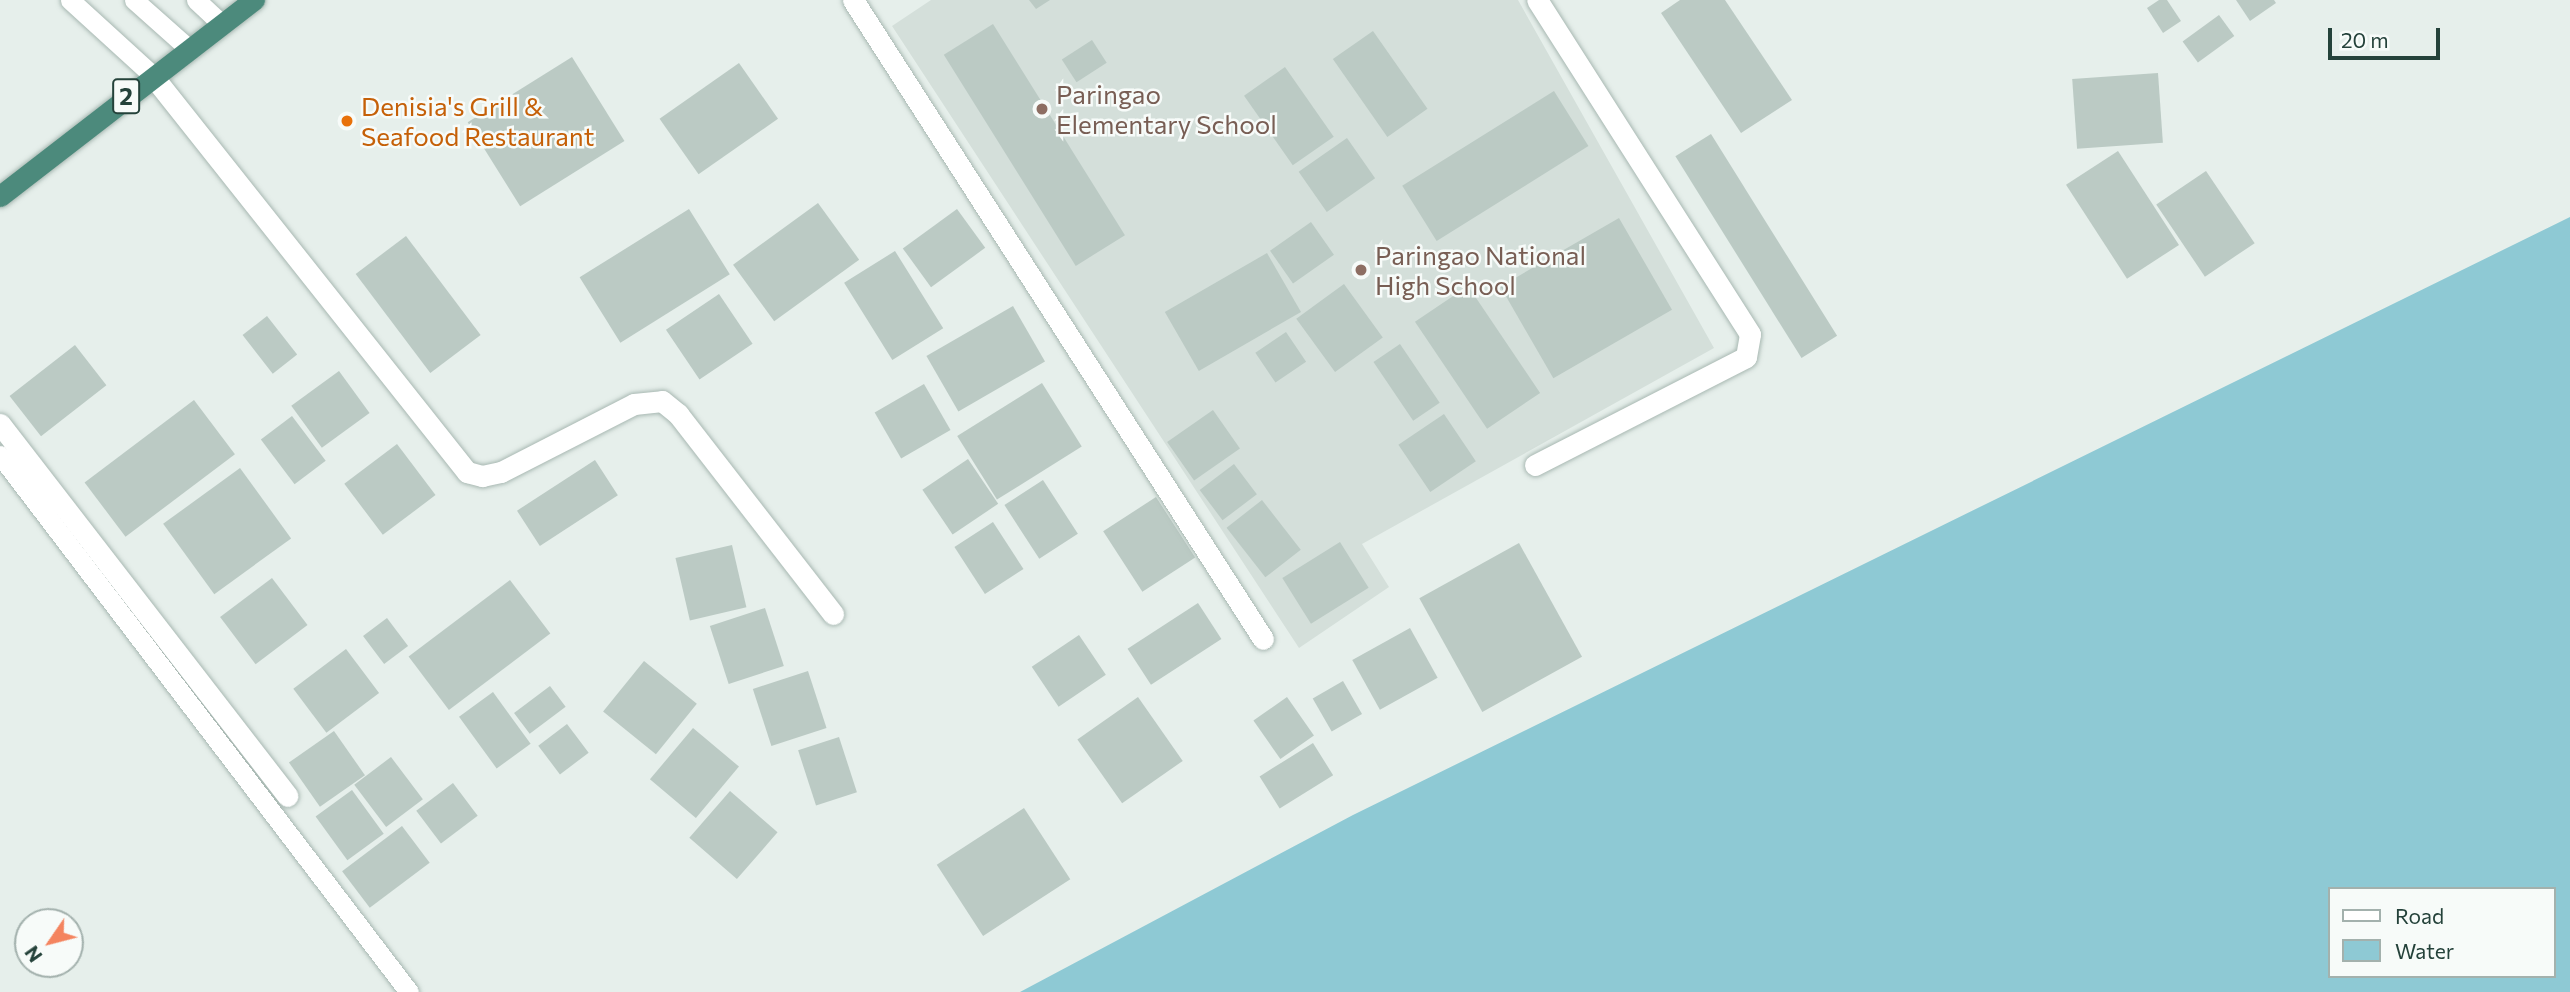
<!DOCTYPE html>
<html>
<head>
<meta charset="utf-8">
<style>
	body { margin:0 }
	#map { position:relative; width:2570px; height:992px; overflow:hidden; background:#e6efeb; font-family:Commissioner,sans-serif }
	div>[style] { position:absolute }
	.built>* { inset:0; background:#d4dfda }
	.water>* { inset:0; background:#8ec9d4 }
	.building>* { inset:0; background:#bbcac4; transform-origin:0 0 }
	.roads { filter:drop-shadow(0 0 2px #a8b8b2) drop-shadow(0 0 2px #a8b8b2) }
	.service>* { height:19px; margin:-9.5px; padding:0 9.5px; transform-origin:9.5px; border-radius:9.5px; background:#fff }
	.minor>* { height:21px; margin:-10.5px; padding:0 10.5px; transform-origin:10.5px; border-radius:10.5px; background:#fff }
	.trunk>* { height:21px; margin:-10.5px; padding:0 10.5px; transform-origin:10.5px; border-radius:10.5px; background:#4c8a7c }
	.dots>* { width:19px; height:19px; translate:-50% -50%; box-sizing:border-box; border:4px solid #f7fbf9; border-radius:50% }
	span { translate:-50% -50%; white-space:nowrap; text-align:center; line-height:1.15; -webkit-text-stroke:5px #f7fbf9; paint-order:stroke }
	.shield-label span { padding:2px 5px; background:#f7fbf9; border:2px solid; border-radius:5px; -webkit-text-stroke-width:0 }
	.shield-label { font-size:24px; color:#24423a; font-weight:700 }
	.education-label { font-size:26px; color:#785e54 }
	.left { translate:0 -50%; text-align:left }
	.food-label { font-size:26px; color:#c56008 }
	.legend { position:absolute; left:2328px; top:887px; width:228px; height:91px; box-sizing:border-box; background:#f7fbf9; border:2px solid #a3b1ad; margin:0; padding:9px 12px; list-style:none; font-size:21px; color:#24423a }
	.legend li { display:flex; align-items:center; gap:14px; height:35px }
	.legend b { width:35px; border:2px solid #a3b1ad }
	.north { position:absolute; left:14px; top:908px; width:70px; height:70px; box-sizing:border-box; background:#f7fbf9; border:2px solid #a3b1ad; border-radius:50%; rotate:235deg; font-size:19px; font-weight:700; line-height:28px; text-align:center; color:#24423a }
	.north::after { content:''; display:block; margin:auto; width:24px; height:32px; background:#f4845f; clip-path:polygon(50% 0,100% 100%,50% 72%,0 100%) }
	.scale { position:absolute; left:2328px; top:28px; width:112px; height:32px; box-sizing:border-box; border:4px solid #24423a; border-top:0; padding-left:9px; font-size:21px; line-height:24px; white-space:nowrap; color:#24423a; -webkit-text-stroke:5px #f7fbf9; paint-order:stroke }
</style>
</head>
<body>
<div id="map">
	<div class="built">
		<div style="clip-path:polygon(931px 0,1518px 0,1714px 348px,1362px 544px,1389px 587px,1299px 648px,892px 26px)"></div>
	</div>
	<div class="water">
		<div style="clip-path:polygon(evenodd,2570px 217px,2570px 992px,1020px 992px,1353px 815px,2570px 217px,2330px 889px,2554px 889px,2554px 976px,2330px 976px,2330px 889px)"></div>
	</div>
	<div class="building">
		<div style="clip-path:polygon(1029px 0,1050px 0,1036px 9px)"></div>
		<div style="clip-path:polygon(1680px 0,1725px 0,1792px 100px,1741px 133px,1661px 13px)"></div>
		<div style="clip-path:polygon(2159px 0,2167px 0,2181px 21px,2163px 33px,2147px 8px)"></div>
		<div style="clip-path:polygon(2236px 0,2274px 0,2276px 3px,2250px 21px)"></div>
		<div style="left:2219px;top:15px;width:26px;height:45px;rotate:54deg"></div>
		<div style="left:993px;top:24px;width:249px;height:58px;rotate:58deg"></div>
		<div style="left:1373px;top:31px;width:95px;height:49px;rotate:55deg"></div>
		<div style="left:1092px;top:40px;width:27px;height:36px;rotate:57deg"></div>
		<div style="left:572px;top:57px;width:99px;height:123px;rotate:58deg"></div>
		<div style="left:739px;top:63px;width:68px;height:97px;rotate:55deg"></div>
		<div style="left:1285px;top:67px;width:85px;height:50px;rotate:55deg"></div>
		<div style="left:2158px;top:73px;width:70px;height:86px;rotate:86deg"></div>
		<div style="left:1554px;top:91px;width:65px;height:179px;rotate:58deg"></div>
		<div style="left:1711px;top:134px;width:238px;height:42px;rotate:58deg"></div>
		<div style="left:1347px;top:138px;width:49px;height:59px;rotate:55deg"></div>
		<div style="left:2118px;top:151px;width:112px;height:62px;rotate:57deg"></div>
		<div style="left:2206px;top:171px;width:87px;height:60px;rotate:56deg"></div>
		<div style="left:818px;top:203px;width:70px;height:105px;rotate:54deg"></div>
		<div style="left:689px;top:209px;width:77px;height:129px;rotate:58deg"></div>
		<div style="left:957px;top:209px;width:48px;height:67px;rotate:54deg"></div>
		<div style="left:1619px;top:218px;width:106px;height:137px;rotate:60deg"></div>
		<div style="left:1311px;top:222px;width:40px;height:50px;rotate:55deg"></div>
		<div style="left:406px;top:236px;width:124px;height:63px;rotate:53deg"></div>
		<div style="left:895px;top:251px;width:91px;height:60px;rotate:58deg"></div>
		<div style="left:1267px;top:253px;width:68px;height:118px;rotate:60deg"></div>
		<div style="left:1344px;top:284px;width:66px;height:59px;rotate:54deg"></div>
		<div style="left:1468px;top:286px;width:129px;height:64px;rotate:56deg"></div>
		<div style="left:719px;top:294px;width:60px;height:64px;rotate:56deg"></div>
		<div style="left:1013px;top:306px;width:64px;height:100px;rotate:60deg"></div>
		<div style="left:267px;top:316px;width:49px;height:31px;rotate:52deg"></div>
		<div style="left:1286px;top:332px;width:36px;height:37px;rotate:56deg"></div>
		<div style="left:1400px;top:344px;width:71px;height:32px;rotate:56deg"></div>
		<div style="left:75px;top:345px;width:51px;height:83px;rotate:52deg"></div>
		<div style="left:339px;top:371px;width:52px;height:59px;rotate:54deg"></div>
		<div style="left:1042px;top:383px;width:75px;height:100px;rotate:58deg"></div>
		<div style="left:924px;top:384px;width:53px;height:57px;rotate:60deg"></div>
		<div style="left:194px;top:400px;width:68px;height:137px;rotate:53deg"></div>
		<div style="left:1213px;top:410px;width:47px;height:56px;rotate:55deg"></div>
		<div style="left:1444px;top:414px;width:57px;height:55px;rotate:56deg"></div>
		<div style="left:292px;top:416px;width:56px;height:39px;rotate:53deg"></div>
		<div style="left:397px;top:444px;width:64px;height:66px;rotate:53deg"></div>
		<div style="left:968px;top:459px;width:54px;height:55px;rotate:56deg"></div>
		<div style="left:595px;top:460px;width:42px;height:93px;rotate:57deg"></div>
		<div style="left:1234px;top:464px;width:38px;height:43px;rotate:53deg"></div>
		<div style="left:240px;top:468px;width:87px;height:95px;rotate:54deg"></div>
		<div style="left:1043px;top:480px;width:64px;height:46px;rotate:57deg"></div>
		<div style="left:1156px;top:497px;width:72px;height:63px;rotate:57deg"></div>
		<div style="left:1262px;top:500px;width:63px;height:45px;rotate:52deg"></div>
		<div style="left:993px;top:522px;width:56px;height:46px;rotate:57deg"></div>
		<div style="left:1340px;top:542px;width:54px;height:68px;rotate:58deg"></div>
		<div style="left:1519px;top:543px;width:130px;height:114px;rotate:61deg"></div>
		<div style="left:732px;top:545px;width:64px;height:58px;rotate:77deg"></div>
		<div style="left:272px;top:578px;width:59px;height:65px;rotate:53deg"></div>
		<div style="left:510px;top:580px;width:67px;height:127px;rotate:53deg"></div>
		<div style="left:1198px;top:603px;width:43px;height:84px;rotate:57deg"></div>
		<div style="left:765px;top:608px;width:61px;height:58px;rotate:72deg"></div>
		<div style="left:387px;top:618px;width:35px;height:30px;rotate:53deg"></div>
		<div style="left:1410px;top:628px;width:57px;height:66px;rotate:61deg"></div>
		<div style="left:1079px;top:635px;width:48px;height:57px;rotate:56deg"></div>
		<div style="left:346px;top:649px;width:55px;height:66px;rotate:53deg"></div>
		<div style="left:644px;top:661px;width:68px;height:65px;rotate:39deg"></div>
		<div style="left:808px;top:671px;width:60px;height:58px;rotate:72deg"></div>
		<div style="left:1343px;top:681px;width:38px;height:35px;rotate:60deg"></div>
		<div style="left:550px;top:686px;width:26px;height:45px;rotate:53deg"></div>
		<div style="left:493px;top:692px;width:64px;height:42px;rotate:54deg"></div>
		<div style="left:1138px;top:697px;width:78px;height:74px;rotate:55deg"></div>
		<div style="left:1287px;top:697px;width:47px;height:41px;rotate:55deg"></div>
		<div style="left:567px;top:724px;width:36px;height:36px;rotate:53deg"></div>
		<div style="left:693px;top:728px;width:60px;height:67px;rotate:40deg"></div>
		<div style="left:334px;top:731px;width:54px;height:55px;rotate:55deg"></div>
		<div style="left:839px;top:737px;width:58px;height:43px;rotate:72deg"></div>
		<div style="left:1313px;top:743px;width:38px;height:63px;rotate:58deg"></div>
		<div style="left:391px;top:757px;width:53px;height:46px;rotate:53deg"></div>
		<div style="left:453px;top:783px;width:41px;height:46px;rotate:53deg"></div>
		<div style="left:352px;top:790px;width:54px;height:45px;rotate:54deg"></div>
		<div style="left:730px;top:791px;width:63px;height:62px;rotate:41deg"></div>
		<div style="left:1024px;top:808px;width:85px;height:104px;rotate:57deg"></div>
		<div style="left:402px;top:826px;width:46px;height:75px;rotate:53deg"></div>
	</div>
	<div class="roads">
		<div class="service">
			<div style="left:70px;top:0;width:111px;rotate:42.4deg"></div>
			<div style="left:134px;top:0;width:72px;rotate:41.6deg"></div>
			<div style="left:196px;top:0;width:34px;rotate:43deg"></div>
			<div style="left:0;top:455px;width:675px;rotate:52.71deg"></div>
		</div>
		<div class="minor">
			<div style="left:853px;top:0;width:759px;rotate:57.31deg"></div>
			<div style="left:152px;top:75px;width:507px;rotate:51.57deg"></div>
			<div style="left:467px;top:472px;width:16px;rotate:15deg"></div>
			<div style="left:482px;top:476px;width:19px;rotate:-12deg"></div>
			<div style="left:501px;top:472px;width:149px;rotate:-27.1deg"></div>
			<div style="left:634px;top:404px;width:28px;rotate:-6deg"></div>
			<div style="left:662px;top:401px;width:21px;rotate:39deg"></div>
			<div style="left:678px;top:414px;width:253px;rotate:52.2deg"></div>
			<div style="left:0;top:424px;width:470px;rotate:52.3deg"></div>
			<div style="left:1535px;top:465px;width:237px;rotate:-27.1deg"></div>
			<div style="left:1746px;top:357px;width:23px;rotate:-80deg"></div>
			<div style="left:1750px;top:334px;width:396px;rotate:-122.5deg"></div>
		</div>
		<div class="trunk">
			<div style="left:0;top:196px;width:321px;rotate:-37.7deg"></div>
		</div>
	</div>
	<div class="dots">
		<div style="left:1042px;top:109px;background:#8d6e63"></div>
		<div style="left:347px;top:121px;background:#e8710a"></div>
		<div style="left:1361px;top:270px;background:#8d6e63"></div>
	</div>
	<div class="shield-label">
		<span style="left:126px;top:96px">2</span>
	</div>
	<div class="education-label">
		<span class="left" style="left:1056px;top:109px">Paringao<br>Elementary School</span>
		<span class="left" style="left:1375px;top:270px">Paringao National<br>High School</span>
	</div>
	<div class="food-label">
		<span class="left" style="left:361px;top:121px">Denisia's Grill &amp;<br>Seafood Restaurant</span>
	</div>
	<ul class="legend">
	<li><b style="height:9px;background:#fff"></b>Road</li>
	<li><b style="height:19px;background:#8ec9d4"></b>Water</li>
	</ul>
	<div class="north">N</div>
	<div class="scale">20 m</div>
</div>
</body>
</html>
